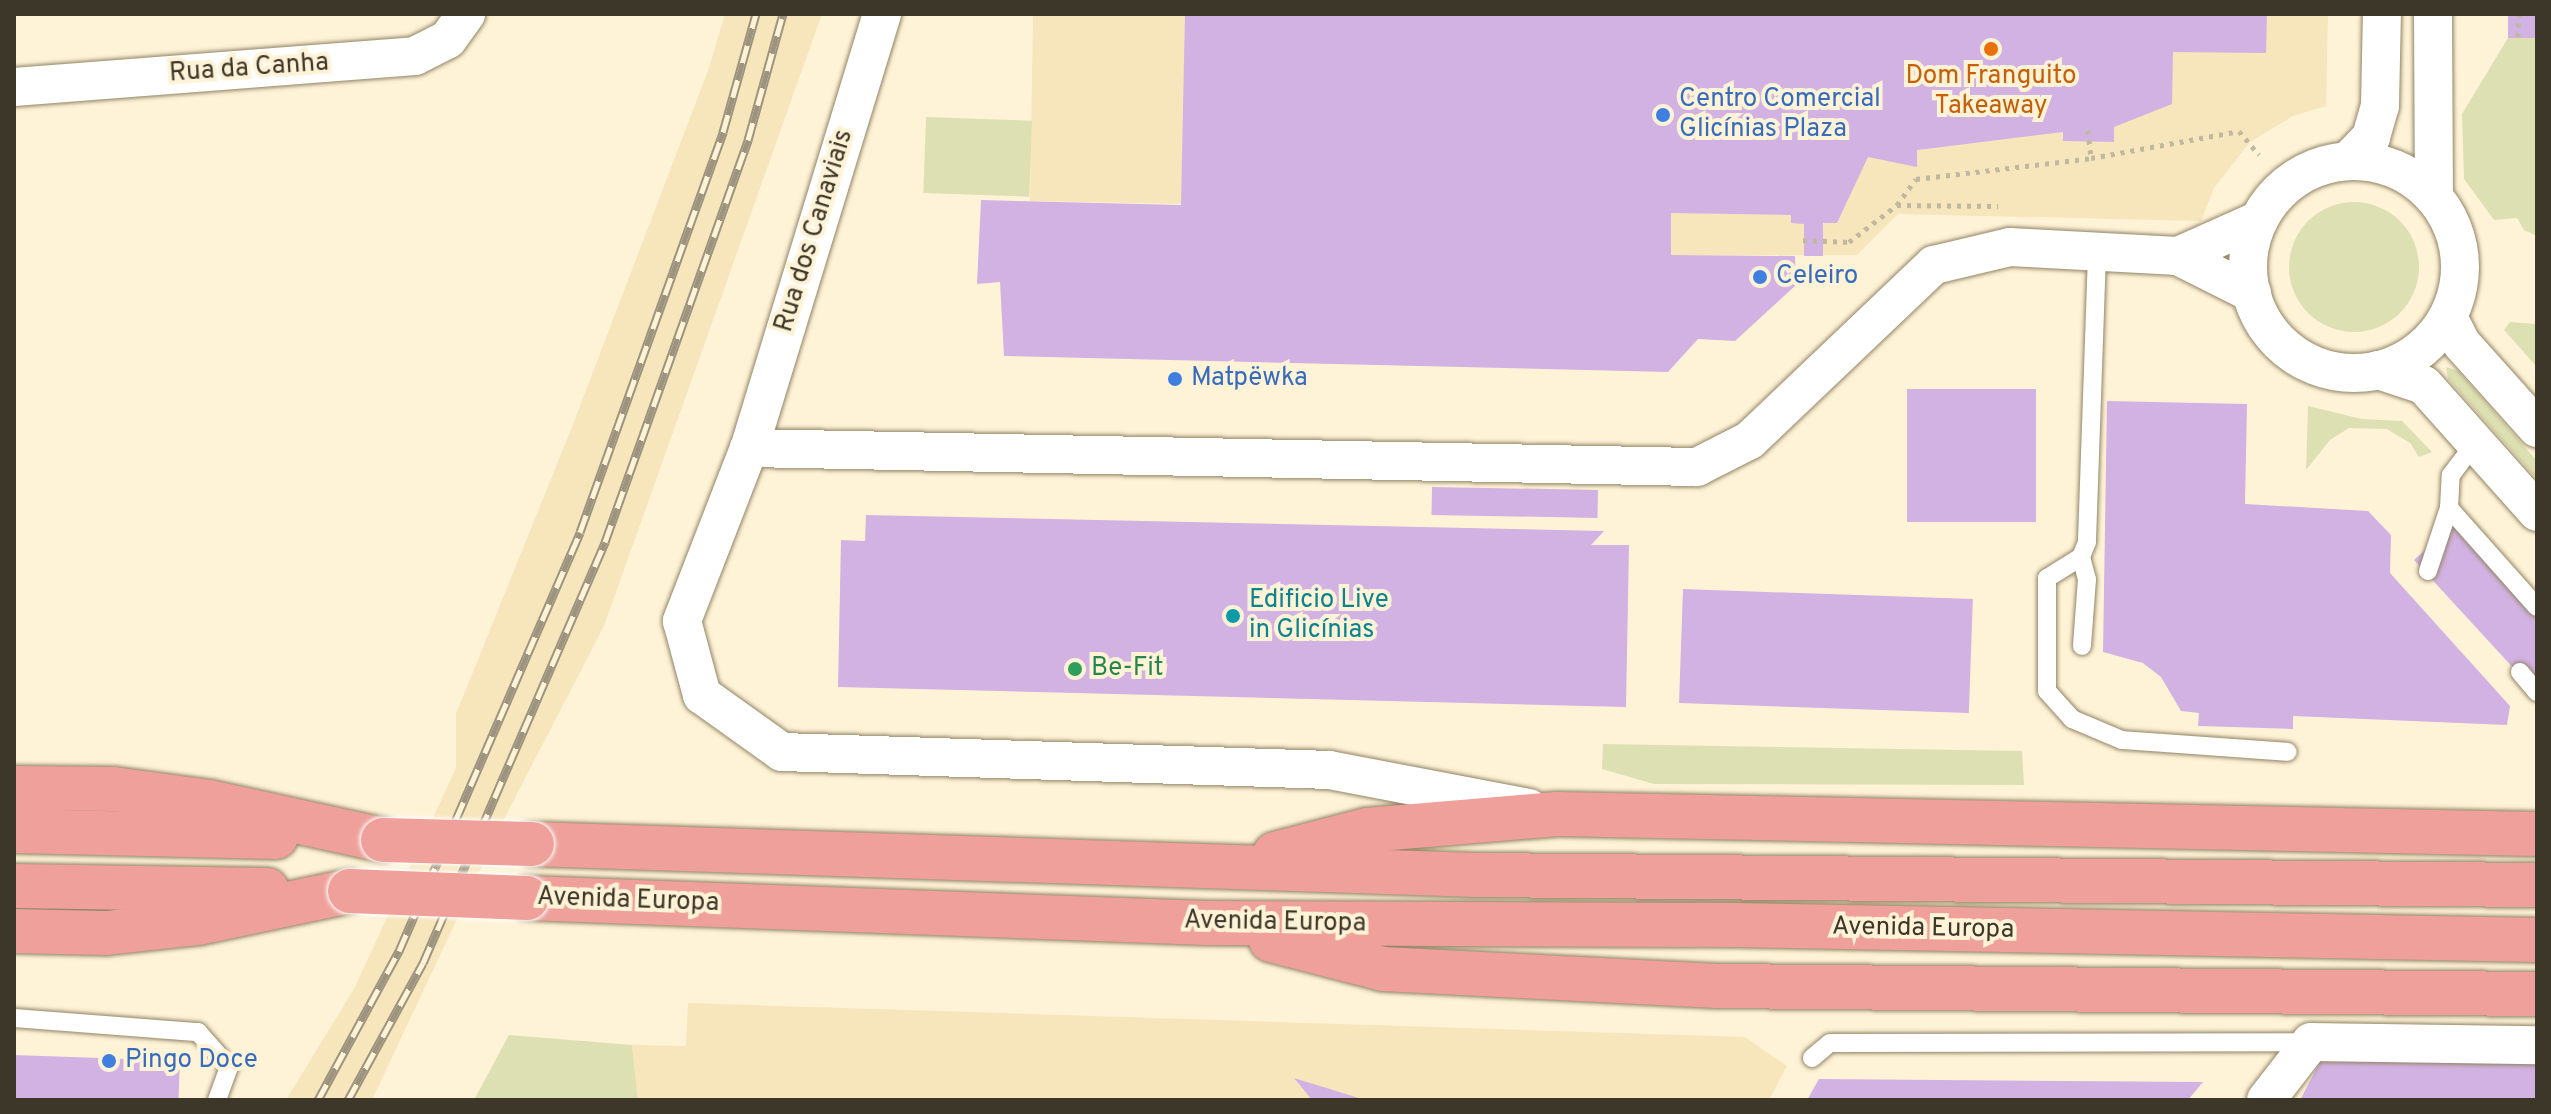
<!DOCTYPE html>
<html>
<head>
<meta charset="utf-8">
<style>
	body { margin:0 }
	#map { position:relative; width:2551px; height:1114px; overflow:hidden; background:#fff3d7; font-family:Overpass,sans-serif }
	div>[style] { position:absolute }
	.built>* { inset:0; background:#f7e5bb }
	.green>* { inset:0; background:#dde0b2; transform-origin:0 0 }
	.round { border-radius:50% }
	.building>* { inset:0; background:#d2b2e2; transform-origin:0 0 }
	.path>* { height:5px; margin-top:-2.5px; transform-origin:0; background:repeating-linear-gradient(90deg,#c2b8a0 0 4px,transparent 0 10px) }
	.roads { filter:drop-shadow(0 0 2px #928465) drop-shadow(0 0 2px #928465) }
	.lane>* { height:18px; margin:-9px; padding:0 9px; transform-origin:9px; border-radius:9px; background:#fff }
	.street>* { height:38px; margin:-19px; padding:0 19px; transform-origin:19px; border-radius:19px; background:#fff }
	.street>.ring { margin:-19px; padding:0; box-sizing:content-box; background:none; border:38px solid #fff; border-radius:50% }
	.primary>* { height:44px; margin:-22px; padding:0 22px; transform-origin:22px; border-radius:22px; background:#efa09b }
	.rail>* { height:9px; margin-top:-4.5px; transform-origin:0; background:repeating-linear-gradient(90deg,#fff3d7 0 18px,#9d947f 0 36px); box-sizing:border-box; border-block:2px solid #9d947f }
	.bridges { filter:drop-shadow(0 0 2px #fff) drop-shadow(0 0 2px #fff) }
	.primary-bridge>* { height:44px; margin:-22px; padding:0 22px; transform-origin:22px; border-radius:22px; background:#efa09b }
	.dots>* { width:22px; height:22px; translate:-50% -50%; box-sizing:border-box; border:4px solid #fff3d7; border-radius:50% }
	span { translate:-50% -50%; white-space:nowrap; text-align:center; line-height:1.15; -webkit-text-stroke:8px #fff3d7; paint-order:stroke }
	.street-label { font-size:26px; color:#3d372a }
	.food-label { font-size:26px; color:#c56008 }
	.shop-label { font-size:26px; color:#366cbe }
	.left { translate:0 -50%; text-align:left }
	.culture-label { font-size:26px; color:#0d838f }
	.leisure-label { font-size:26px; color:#27864d }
	.frame { position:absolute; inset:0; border:16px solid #3d372a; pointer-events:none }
</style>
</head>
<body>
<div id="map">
	<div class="built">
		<div style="clip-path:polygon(725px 14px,822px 14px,604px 626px,503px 821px,372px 1100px,286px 1100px,354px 989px,456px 768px,456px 714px,572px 427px,709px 68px)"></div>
		<div style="clip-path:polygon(1033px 14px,2328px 14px,2326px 106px,2293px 116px,2250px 142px,2214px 188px,2201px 221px,1898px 214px,1857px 255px,1671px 255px,1671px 213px,1030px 201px)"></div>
		<div style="clip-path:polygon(688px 1003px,1745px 1037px,1787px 1066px,1769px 1100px,638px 1100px,632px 1045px,686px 1046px)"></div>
	</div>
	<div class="green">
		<div style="clip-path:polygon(2508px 38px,2537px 38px,2537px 236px,2524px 230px,2517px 218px,2494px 220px,2464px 179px,2462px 114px)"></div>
		<div style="left:926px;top:117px;width:106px;height:76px;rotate:2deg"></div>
		<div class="round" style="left:2289px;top:202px;width:130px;height:130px"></div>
		<div style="clip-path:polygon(2510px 322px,2537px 324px,2537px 367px,2504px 330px)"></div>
		<div style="clip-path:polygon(2446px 367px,2458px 371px,2537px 461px,2537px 479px,2448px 379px)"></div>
		<div style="clip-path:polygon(2308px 406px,2362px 419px,2402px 421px,2432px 452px,2419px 457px,2410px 443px,2387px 429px,2349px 428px,2330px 440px,2306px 470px)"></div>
		<div style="clip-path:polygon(1603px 744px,2022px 751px,2024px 785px,1654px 784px,1602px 769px)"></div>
		<div style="clip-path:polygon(509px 1035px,632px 1045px,638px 1100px,474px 1100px)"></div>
	</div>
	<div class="building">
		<div style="clip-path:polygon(1185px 14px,2267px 14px,2266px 53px,2173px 52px,2172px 104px,2114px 127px,2114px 142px,2063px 141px,2063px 132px,1934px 148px,1917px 150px,1917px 167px,1868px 157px,1837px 223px,1823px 223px,1823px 256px,1804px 256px,1804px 224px,1791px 223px,1791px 215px,1671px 213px,1671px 255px,1795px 256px,1796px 285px,1735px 341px,1698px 339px,1668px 372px,1004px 356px,1000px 282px,977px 284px,981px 200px,1181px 205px)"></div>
		<div style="left:2508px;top:14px;width:29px;height:24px"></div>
		<div style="left:1907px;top:389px;width:129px;height:133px"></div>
		<div style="clip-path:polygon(2107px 401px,2247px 404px,2245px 504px,2368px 511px,2391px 535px,2390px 573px,2510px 706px,2507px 725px,2293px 716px,2293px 729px,2198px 726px,2199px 713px,2181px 711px,2161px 677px,2143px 663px,2103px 652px)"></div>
		<div style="left:1432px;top:487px;width:166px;height:28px;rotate:1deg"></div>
		<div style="clip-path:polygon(866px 515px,1604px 531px,1591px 545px,1629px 545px,1626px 707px,838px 687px,841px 540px,865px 541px)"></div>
		<div style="clip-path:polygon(2457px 521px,2537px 608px,2537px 676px,2528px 684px,2414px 560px)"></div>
		<div style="left:1683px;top:589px;width:290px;height:114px;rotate:2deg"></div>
		<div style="left:14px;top:1055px;width:166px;height:45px;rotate:2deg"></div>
		<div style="clip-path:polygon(2322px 1058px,2537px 1062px,2537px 1100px,2300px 1100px)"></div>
		<div style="clip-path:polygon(1294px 1078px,1362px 1099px,1362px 1100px,1312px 1100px)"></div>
		<div style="clip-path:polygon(1819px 1079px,2203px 1082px,2188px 1100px,1807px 1100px)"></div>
	</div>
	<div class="path">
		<div style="left:2518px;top:37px;width:23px;rotate:-88deg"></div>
		<div style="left:2088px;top:130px;width:28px;rotate:84deg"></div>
		<div style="left:1897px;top:205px;width:32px;rotate:-54deg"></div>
		<div style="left:1916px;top:179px;width:176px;rotate:-6.8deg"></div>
		<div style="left:2091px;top:158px;width:150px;rotate:-10.3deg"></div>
		<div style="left:2239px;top:131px;width:31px;rotate:50deg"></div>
		<div style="left:1803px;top:240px;width:46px;rotate:2.5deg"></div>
		<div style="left:1849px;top:242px;width:61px;rotate:-37.6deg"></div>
		<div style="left:1897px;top:205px;width:101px;rotate:0.6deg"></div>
	</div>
	<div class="roads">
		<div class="lane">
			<div style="left:2097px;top:254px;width:288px;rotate:92deg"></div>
			<div style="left:2087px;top:542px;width:16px;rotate:112deg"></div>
			<div style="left:2081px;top:557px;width:40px;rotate:148deg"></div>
			<div style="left:2047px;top:578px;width:113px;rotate:90deg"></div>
			<div style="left:2047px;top:691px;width:38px;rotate:48deg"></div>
			<div style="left:2072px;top:719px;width:54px;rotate:22.8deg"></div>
			<div style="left:2122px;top:740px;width:166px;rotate:4.1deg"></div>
			<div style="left:2449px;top:508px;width:132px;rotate:48.4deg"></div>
			<div style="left:2081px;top:557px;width:23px;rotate:75deg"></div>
			<div style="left:2087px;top:579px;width:67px;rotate:94.3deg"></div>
			<div style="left:2428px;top:571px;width:66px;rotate:-71.6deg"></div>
			<div style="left:2449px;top:508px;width:33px;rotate:-87deg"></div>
			<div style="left:2451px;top:475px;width:40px;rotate:-53deg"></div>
			<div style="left:2520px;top:672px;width:26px;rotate:50deg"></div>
			<div style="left:14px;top:1018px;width:185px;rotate:4.4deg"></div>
			<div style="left:198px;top:1032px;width:47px;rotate:48.5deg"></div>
			<div style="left:229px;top:1067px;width:35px;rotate:110deg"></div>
			<div style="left:1812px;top:1058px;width:23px;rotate:-40deg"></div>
			<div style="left:1830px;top:1043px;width:481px;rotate:-0.1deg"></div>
		</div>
		<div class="street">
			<div style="left:882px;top:14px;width:454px;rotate:107deg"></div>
			<div style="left:749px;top:448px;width:186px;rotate:111.2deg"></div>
			<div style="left:682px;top:621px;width:77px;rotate:74.9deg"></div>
			<div style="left:702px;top:695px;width:98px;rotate:35.5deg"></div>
			<div style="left:782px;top:752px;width:547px;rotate:1.88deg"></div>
			<div style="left:1329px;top:770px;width:204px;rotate:10.8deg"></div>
			<div style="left:2433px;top:14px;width:182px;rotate:89.7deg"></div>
			<div style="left:14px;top:87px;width:402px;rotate:-4.4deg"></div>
			<div style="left:415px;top:56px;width:37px;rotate:-27deg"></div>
			<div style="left:448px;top:39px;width:31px;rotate:-54deg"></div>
			<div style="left:2349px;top:160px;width:32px;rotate:-46deg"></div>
			<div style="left:2371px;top:137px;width:32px;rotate:-74deg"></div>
			<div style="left:2380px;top:106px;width:92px;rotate:-88.8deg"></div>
			<div class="ring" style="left:2248px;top:161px;width:174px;height:174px"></div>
			<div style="left:2178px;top:256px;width:89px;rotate:-24deg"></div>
			<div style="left:2448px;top:317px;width:30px;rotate:63deg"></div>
			<div style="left:2462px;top:344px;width:113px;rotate:48.2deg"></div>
			<div style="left:2378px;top:370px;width:48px;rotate:18.1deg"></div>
			<div style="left:2424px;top:385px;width:170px;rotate:48.3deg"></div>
			<div style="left:749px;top:448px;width:948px;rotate:1.15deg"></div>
			<div style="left:1697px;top:467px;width:59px;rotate:-27deg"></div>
			<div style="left:1750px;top:440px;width:254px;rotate:-43.6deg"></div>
			<div style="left:1934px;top:265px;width:78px;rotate:-13.3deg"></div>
			<div style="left:2010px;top:247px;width:168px;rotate:3.1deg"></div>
			<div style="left:2178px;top:256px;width:83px;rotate:26.6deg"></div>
			<div style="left:2266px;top:1100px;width:73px;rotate:-52.2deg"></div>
			<div style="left:2311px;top:1042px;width:226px;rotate:0.8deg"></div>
		</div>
		<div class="primary">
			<div style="left:14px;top:788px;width:99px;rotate:0.6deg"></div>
			<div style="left:113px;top:789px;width:97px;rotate:7.7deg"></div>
			<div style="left:209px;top:802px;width:178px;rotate:12.3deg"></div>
			<div style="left:14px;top:831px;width:262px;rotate:1.3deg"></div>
			<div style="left:532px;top:844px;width:945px;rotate:1.88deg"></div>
			<div style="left:1476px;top:875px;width:1061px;rotate:0.54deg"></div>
			<div style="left:1275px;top:854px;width:95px;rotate:-14.6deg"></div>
			<div style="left:1367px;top:830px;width:191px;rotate:-4.8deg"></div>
			<div style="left:1557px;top:814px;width:980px;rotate:1.17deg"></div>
			<div style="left:14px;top:886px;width:253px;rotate:0.9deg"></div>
			<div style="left:527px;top:898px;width:680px;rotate:2.11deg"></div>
			<div style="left:1207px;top:923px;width:529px;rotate:0.22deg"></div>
			<div style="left:1736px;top:925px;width:801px;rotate:1.07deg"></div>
			<div style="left:14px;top:931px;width:92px;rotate:1.2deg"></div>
			<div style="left:106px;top:933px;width:93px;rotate:-6.2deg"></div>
			<div style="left:198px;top:923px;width:155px;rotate:-11.9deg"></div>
			<div style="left:1271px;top:940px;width:116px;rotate:14.5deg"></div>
			<div style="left:1383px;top:969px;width:335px;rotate:2.9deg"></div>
			<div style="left:1718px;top:986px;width:819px;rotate:0.56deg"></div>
		</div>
	</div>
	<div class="rail">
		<div style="left:318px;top:1100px;width:170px;rotate:-61.5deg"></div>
		<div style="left:399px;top:951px;width:456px;rotate:-66.6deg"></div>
		<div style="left:580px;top:532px;width:425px;rotate:-70.3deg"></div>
		<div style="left:723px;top:132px;width:123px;rotate:-74.4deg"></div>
		<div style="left:348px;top:1100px;width:156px;rotate:-61.3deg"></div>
		<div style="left:423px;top:963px;width:459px;rotate:-66.6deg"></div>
		<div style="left:605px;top:542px;width:427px;rotate:-70.4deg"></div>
		<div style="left:748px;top:140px;width:131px;rotate:-74.5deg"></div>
	</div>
	<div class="bridges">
		<div class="primary-bridge">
			<div style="left:383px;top:840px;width:149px;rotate:1.5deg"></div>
			<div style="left:350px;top:891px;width:177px;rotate:2.3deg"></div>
		</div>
	</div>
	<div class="dots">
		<div style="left:1991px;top:49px;background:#e8710a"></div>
		<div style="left:1663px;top:115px;background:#3f7fe0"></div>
		<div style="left:1760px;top:277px;background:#3f7fe0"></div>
		<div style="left:1175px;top:379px;background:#3f7fe0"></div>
		<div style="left:1233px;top:616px;background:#0f9aa8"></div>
		<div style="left:1075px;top:669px;background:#2e9e5b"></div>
		<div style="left:109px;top:1061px;background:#3f7fe0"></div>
	</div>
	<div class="street-label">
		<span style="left:249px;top:69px;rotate:-4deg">Rua da Canha</span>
		<span style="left:815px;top:231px;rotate:-73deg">Rua dos Canaviais</span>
		<span style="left:628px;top:901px;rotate:2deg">Avenida Europa</span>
		<span style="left:1275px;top:923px;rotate:1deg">Avenida Europa</span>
		<span style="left:1923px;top:929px;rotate:1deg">Avenida Europa</span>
	</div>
	<div class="food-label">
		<span style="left:1991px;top:92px">Dom Franguito<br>Takeaway</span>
	</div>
	<div class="shop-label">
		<span class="left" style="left:1679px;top:115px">Centro Comercial<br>Glicínias Plaza</span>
		<span class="left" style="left:1776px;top:277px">Celeiro</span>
		<span class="left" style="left:1191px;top:379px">Matpëwka</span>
		<span class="left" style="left:125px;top:1061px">Pingo Doce</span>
	</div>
	<div class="culture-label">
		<span class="left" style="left:1249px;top:616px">Edificio Live<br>in Glicínias</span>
	</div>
	<div class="leisure-label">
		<span class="left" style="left:1091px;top:669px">Be-Fit</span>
	</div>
	<div class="frame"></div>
</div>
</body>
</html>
